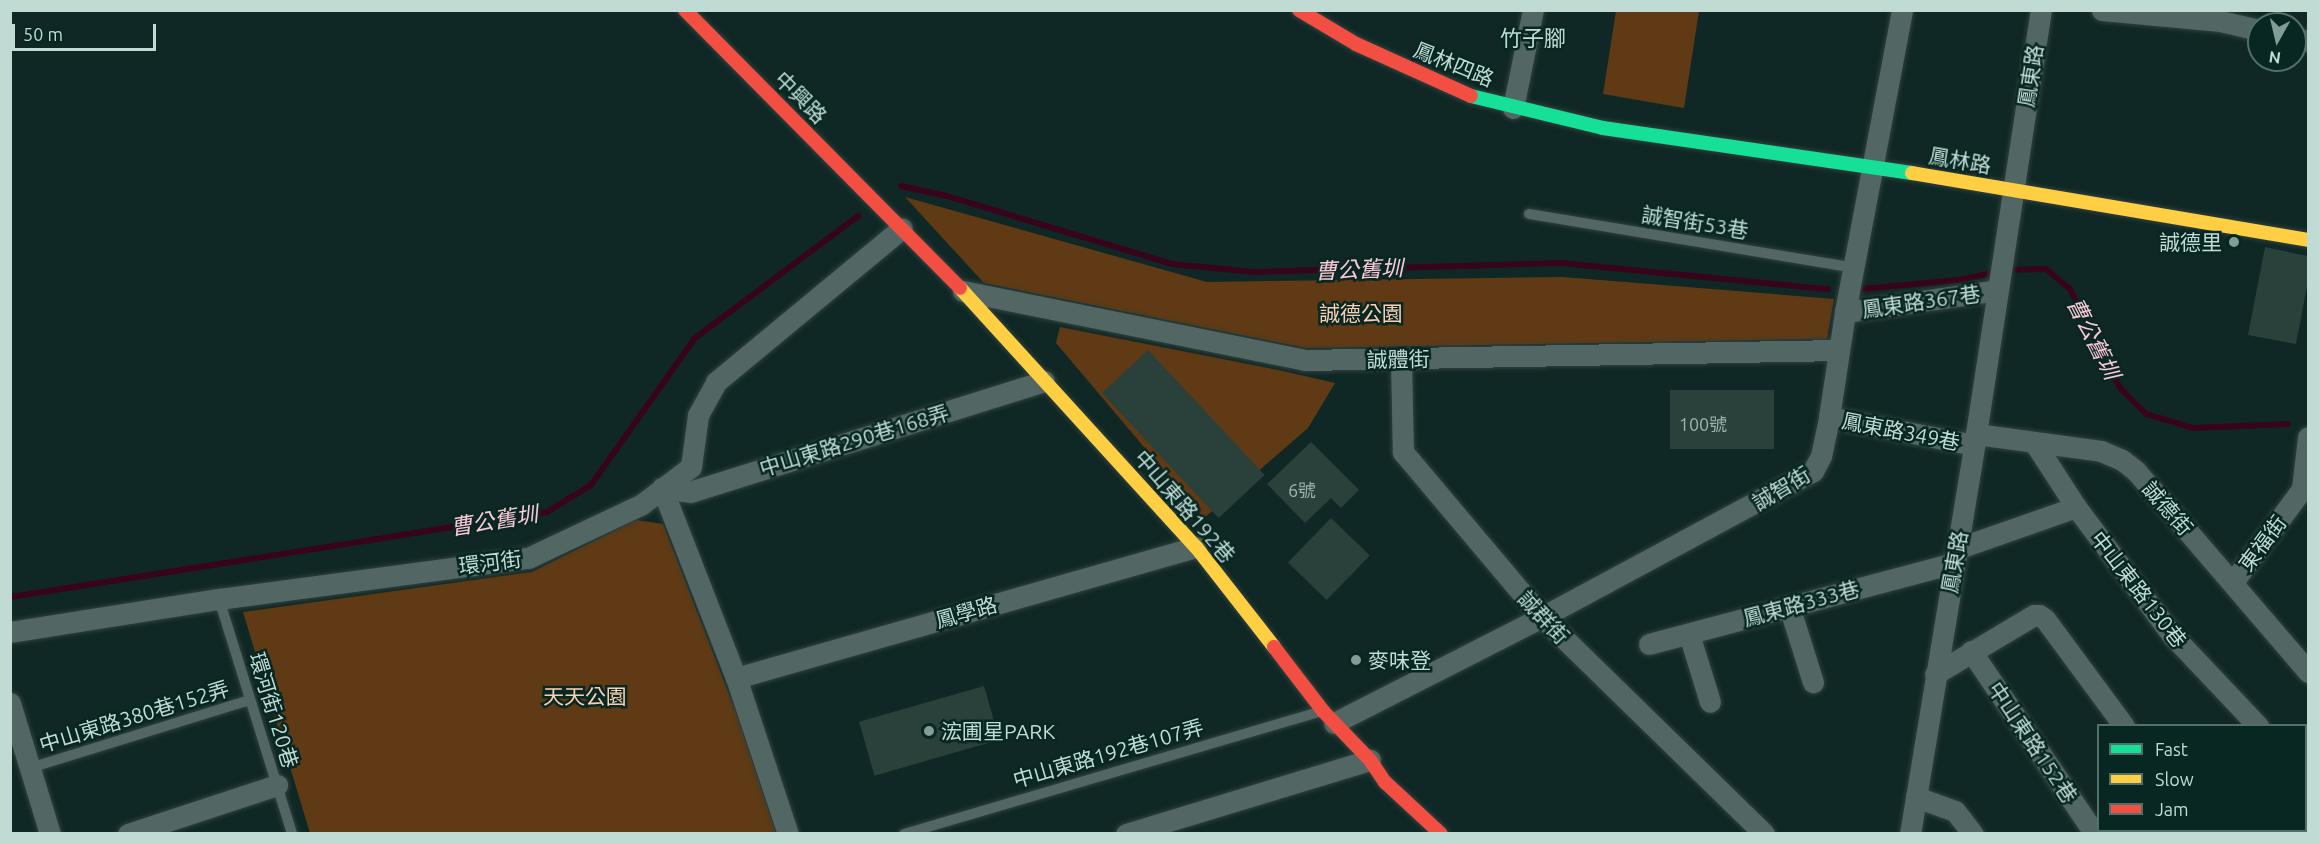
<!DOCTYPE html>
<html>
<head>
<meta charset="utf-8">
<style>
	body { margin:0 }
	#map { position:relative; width:2319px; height:844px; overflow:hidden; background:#102825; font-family:Ubuntu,"Noto Sans TC",sans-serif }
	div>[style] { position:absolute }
	.green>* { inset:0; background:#603a14 }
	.stream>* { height:6px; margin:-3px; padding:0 3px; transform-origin:3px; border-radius:3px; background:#37041b }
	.building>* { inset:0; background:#2a403a; transform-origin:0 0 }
	.roads { filter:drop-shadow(0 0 2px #30413e) drop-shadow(0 0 2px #30413e) }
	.lane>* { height:10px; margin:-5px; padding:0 5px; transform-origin:5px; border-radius:5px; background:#526763 }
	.street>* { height:21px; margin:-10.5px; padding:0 10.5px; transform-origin:10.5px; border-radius:10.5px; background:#526763 }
	.fast>* { height:14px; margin:-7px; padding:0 7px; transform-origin:7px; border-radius:7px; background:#16e098 }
	.slow>* { height:14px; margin:-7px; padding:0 7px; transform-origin:7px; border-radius:7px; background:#ffcf43 }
	.jam>* { height:14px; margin:-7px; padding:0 7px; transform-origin:7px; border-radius:7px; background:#f24e42 }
	.dots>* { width:16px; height:16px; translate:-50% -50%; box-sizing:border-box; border:3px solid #092722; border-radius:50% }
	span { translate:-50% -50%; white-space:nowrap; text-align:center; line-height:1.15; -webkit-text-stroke:5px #092722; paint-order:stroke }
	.number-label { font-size:18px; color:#9ab4ae }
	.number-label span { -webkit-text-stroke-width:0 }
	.street-label { font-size:21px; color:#bfdbd4 }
	.poi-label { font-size:21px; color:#bfdbd4 }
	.right { translate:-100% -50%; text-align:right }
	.left { translate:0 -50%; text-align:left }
	.park-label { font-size:21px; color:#f8d0b1 }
	.neighbourhood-label { font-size:22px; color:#bfdbd4 }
	.water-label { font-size:22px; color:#fac7d6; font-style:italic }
	.frame { position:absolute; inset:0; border:12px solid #bfdbd4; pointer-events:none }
	.legend { position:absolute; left:2097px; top:724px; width:210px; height:108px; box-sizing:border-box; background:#092722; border:2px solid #526f69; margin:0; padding:8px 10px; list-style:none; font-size:18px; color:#bfdbd4 }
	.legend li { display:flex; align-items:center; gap:12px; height:30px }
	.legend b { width:30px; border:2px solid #526f69 }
	.north { position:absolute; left:2247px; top:12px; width:60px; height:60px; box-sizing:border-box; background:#092722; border:2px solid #526f69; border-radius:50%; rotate:188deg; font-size:16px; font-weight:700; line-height:24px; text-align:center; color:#bfdbd4 }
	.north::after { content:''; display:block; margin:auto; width:21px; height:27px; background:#829c97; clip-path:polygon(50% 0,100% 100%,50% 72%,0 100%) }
	.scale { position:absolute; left:12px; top:24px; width:144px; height:27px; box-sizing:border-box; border:3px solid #bfdbd4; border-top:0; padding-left:8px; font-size:18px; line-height:21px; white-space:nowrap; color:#bfdbd4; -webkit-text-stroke:4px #092722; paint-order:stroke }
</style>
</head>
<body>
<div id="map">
	<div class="green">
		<div style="clip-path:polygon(1616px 11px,1699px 11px,1684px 108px,1603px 94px)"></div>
		<div style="clip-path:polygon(905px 197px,1207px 282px,1563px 277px,1834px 299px,1827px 339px,1306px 348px,984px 283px)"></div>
		<div style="clip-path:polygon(1060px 327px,1283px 371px,1335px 383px,1308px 428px,1204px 518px,1056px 343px)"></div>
		<div style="clip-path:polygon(636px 520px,663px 524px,737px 715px,776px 833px,310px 833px,243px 612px,532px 572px)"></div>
	</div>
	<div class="stream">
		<div style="left:901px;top:186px;width:47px;rotate:12.3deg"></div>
		<div style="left:947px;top:196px;width:235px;rotate:16.8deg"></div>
		<div style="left:1172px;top:264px;width:84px;rotate:5.4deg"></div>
		<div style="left:1256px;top:272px;width:305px;rotate:-1.7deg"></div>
		<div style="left:1561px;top:263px;width:268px;rotate:5.6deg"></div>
		<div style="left:2006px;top:270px;width:40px;rotate:-1.4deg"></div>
		<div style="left:2046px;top:269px;width:31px;rotate:40deg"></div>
		<div style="left:2070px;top:289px;width:111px;rotate:63.2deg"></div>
		<div style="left:2120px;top:388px;width:37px;rotate:45deg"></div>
		<div style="left:2146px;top:414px;width:49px;rotate:16.6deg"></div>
		<div style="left:2193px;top:428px;width:95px;rotate:-2.4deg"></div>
		<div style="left:1860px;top:289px;width:99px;rotate:-5.2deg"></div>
		<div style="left:1959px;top:280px;width:38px;rotate:-12deg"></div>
		<div style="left:11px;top:597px;width:543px;rotate:-9.01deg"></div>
		<div style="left:547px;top:512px;width:52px;rotate:-31.5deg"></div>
		<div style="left:591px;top:485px;width:180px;rotate:-54.7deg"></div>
		<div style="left:695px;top:338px;width:204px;rotate:-36.8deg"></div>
	</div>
	<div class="building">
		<div style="clip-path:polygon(2265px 247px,2308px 256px,2308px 281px,2296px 344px,2248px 335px)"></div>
		<div style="left:1148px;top:350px;width:171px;height:63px;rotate:47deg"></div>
		<div style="left:1774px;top:390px;width:59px;height:104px;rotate:90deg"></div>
		<div style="clip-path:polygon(1311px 442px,1359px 490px,1341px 508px,1331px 498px,1305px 523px,1267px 484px)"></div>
		<div style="left:1331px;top:518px;width:54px;height:62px;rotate:44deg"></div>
		<div style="left:984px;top:686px;width:56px;height:130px;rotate:74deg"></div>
	</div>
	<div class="roads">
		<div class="lane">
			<div style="left:1529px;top:214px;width:329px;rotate:9.4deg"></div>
			<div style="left:219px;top:599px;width:246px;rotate:72.7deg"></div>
			<div style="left:30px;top:768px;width:230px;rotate:-17.2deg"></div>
			<div style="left:904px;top:834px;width:435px;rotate:-16.4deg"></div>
		</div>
		<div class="street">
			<div style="left:2102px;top:10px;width:119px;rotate:5.3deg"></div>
			<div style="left:2220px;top:21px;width:40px;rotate:13deg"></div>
			<div style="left:2295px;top:38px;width:13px;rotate:13deg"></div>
			<div style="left:1513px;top:108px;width:100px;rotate:-78.5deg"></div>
			<div style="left:963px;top:291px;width:349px;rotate:11.4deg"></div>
			<div style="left:1305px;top:360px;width:534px;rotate:-1.07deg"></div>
			<div style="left:1845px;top:312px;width:154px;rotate:-8.2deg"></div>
			<div style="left:1401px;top:360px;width:92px;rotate:88.8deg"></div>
			<div style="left:1403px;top:452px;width:216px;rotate:49.9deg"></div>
			<div style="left:1542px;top:617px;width:310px;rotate:44.3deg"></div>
			<div style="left:1829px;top:417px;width:148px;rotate:10.9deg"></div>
			<div style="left:1976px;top:434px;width:126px;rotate:7.7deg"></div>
			<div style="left:2101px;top:451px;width:23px;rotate:23deg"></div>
			<div style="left:2122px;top:460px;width:18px;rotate:38deg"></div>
			<div style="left:2136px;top:471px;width:265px;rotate:49.4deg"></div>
			<div style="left:2034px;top:442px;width:77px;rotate:57.1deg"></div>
			<div style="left:2076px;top:507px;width:161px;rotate:53.1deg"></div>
			<div style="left:2173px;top:636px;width:124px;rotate:46.6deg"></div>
			<div style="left:1956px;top:549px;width:127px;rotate:-19.3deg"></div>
			<div style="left:2233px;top:582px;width:116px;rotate:-53.4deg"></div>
			<div style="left:2302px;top:489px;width:52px;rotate:-83.4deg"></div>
			<div style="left:1789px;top:606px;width:80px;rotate:72.5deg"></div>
			<div style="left:10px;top:632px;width:212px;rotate:-9deg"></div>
			<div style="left:219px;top:599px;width:312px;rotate:-7.6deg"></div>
			<div style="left:528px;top:558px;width:126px;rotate:-25.3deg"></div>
			<div style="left:642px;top:504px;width:61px;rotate:-37.1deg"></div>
			<div style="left:691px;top:467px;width:52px;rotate:-82.3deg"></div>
			<div style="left:698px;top:415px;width:38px;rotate:-61deg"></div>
			<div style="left:716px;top:382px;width:241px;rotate:-39.6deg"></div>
			<div style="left:1689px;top:634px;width:71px;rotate:72.8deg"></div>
			<div style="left:1649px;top:644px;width:315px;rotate:-14.9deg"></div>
			<div style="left:1971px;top:651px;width:221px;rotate:55.9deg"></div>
			<div style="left:1935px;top:674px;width:115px;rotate:-30.8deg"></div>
			<div style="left:2034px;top:615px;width:5px"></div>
			<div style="left:2039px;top:615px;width:7px;rotate:34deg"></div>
			<div style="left:2045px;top:619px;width:133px;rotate:53.6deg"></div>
			<div style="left:736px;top:678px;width:478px;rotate:-15.9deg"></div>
			<div style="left:10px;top:703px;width:137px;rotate:73deg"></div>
			<div style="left:1334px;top:723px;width:233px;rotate:-27deg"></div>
			<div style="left:1542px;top:617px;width:308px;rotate:-28.3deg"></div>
			<div style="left:1813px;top:471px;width:17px;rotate:-62deg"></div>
			<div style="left:1821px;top:456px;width:40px;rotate:-78deg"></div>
			<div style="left:1829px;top:417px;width:106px;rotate:-81.3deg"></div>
			<div style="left:1845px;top:312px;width:307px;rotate:-79.3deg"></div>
			<div style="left:2306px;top:778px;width:4px;rotate:63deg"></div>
			<div style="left:1916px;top:797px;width:41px;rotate:19.7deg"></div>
			<div style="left:1955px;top:811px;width:29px;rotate:52deg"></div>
			<div style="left:2220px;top:830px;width:5px;rotate:53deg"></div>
			<div style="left:128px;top:834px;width:157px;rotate:-18.2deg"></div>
			<div style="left:788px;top:834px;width:164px;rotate:-108.4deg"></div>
			<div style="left:736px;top:678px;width:204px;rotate:-111.3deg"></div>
			<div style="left:662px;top:488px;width:28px;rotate:8deg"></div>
			<div style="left:690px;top:492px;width:371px;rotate:-17.4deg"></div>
			<div style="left:1126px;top:834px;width:255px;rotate:-16.9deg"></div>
			<div style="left:1910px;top:834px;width:405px;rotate:-80.6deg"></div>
			<div style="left:1976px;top:434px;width:429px;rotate:-81.3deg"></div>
		</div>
		<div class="fast">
			<div style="left:1471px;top:96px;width:136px;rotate:13.6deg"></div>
			<div style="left:1603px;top:128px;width:312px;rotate:8.3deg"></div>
		</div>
		<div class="slow">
			<div style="left:1912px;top:173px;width:402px;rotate:9.6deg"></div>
			<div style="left:960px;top:288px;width:350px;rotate:47.7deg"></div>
			<div style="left:1196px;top:547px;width:127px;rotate:52deg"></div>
		</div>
		<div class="jam">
			<div style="left:685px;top:10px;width:391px;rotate:45.3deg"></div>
			<div style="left:1299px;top:10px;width:66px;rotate:30.8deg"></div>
			<div style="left:1356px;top:44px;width:126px;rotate:24.3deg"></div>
			<div style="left:1274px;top:647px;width:81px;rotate:52.6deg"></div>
			<div style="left:1323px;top:711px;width:68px;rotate:46.2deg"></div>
			<div style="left:1370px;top:760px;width:27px;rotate:56deg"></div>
			<div style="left:1385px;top:782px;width:76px;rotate:42.9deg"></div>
		</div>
	</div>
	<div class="dots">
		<div style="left:2234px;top:242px;background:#829c97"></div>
		<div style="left:1356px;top:660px;background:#829c97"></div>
		<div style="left:929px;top:731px;background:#829c97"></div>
	</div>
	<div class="number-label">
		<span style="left:1703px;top:424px">100號</span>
		<span style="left:1302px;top:490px">6號</span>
	</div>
	<div class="street-label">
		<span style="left:1454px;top:64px;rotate:22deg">鳳林四路</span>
		<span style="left:2030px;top:76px;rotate:-81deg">鳳東路</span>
		<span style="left:801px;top:97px;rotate:45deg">中興路</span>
		<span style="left:1960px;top:160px;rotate:10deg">鳳林路</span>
		<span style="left:1695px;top:222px;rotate:9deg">誠智街53巷</span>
		<span style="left:1921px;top:301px;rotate:-8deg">鳳東路367巷</span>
		<span style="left:1398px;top:359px;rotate:-1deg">誠體街</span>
		<span style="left:1901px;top:431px;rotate:11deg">鳳東路349巷</span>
		<span style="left:854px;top:440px;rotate:-17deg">中山東路290巷168弄</span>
		<span style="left:1781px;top:488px;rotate:-31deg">誠智街</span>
		<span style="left:1185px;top:506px;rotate:49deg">中山東路192巷</span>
		<span style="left:2168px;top:508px;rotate:49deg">誠德街</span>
		<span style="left:2262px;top:543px;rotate:-53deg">東福街</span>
		<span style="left:490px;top:562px;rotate:-7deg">環河街</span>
		<span style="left:1954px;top:562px;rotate:-80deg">鳳東路</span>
		<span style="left:2139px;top:589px;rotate:52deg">中山東路130巷</span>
		<span style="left:1801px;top:603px;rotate:-15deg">鳳東路333巷</span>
		<span style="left:966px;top:612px;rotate:-16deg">鳳學路</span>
		<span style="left:1544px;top:617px;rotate:47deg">誠群街</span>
		<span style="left:274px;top:710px;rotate:73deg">環河街120巷</span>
		<span style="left:134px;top:716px;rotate:-17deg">中山東路380巷152弄</span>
		<span style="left:2033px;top:742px;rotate:56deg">中山東路152巷</span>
		<span style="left:1108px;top:753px;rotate:-16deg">中山東路192巷107弄</span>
	</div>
	<div class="poi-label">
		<span class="right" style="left:2222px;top:242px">誠德里</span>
		<span class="left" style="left:1368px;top:660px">麥味登</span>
		<span class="left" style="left:941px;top:731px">浤圃星PARK</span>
	</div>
	<div class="park-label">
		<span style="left:1361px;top:313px">誠德公園</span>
		<span style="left:585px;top:696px">天天公園</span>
	</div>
	<div class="neighbourhood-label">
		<span style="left:1533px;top:38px">竹子腳</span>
	</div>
	<div class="water-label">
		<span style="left:1359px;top:269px;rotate:-2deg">曹公舊圳</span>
		<span style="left:2094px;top:338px;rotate:63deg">曹公舊圳</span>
		<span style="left:494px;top:520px;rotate:-9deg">曹公舊圳</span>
	</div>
	<div class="frame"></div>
	<ul class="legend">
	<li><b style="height:8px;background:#16e098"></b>Fast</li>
	<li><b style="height:8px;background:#ffcf43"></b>Slow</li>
	<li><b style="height:8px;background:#f24e42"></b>Jam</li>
	</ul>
	<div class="north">N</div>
	<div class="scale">50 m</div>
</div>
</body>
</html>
